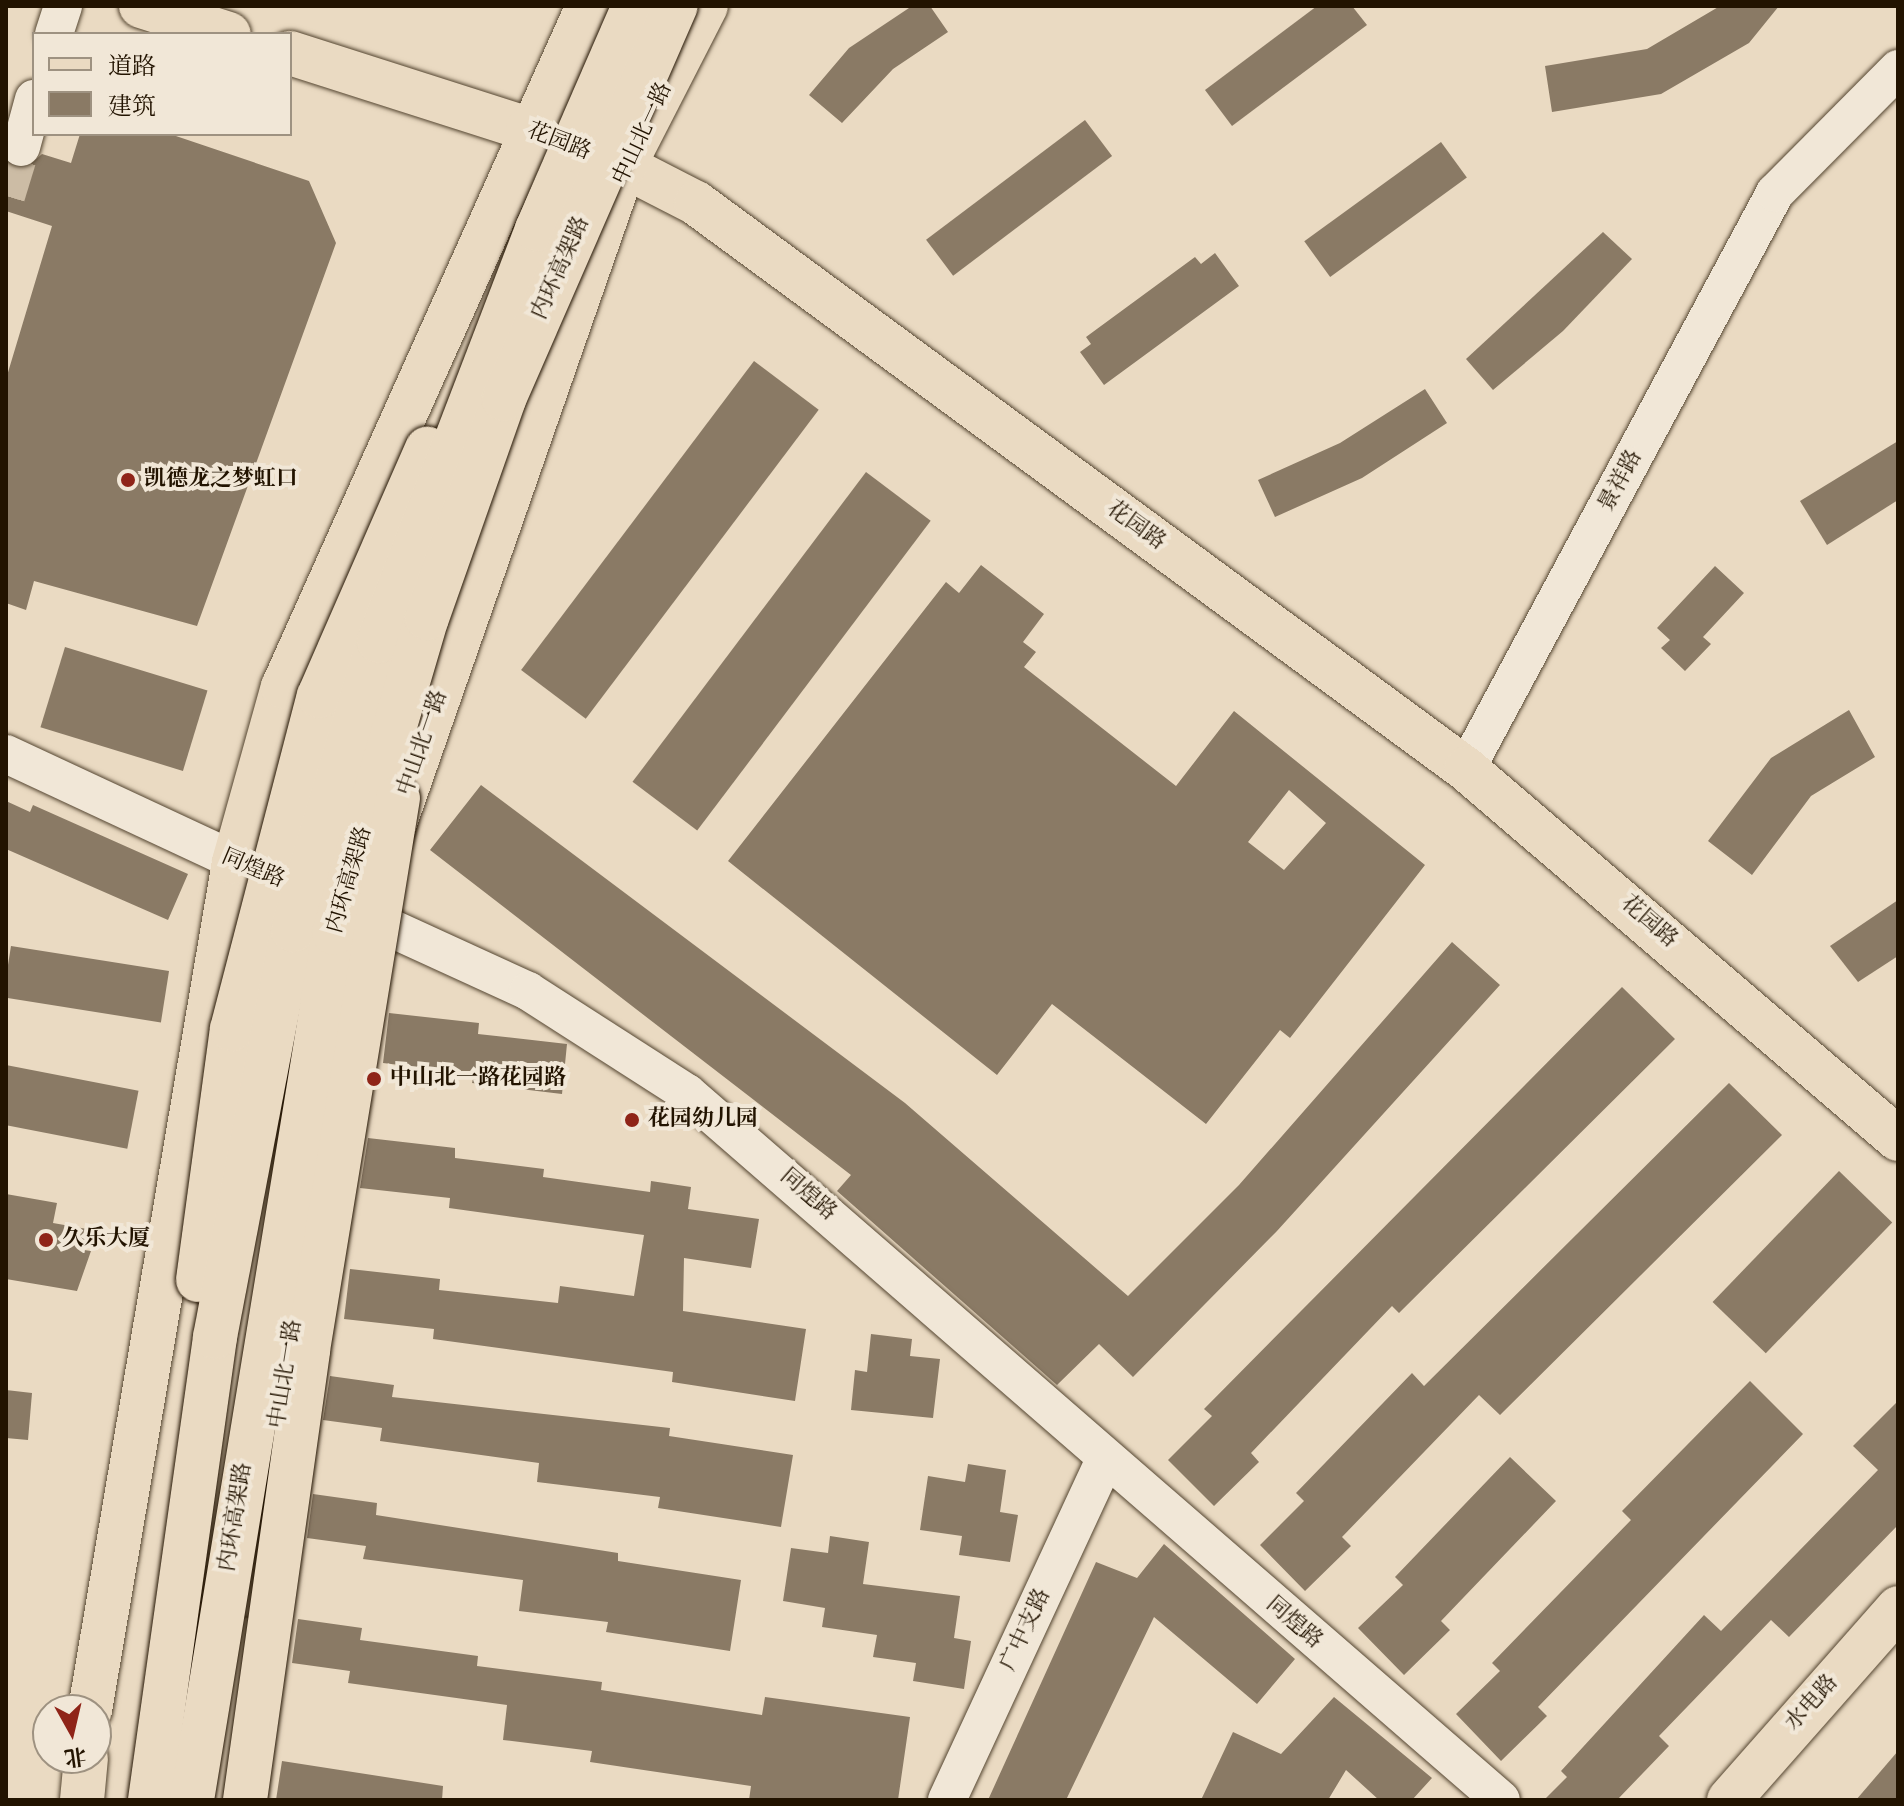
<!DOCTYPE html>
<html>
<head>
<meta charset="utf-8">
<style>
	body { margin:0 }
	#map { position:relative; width:1904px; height:1806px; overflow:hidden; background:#eadac2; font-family:"Old Standard TT","Noto Serif SC",serif }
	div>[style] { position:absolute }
	.building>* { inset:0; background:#8a7a65; transform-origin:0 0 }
	.minor-tunnel>* { height:38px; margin-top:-19px; transform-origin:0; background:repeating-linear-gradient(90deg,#ccbca5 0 38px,transparent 0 57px) }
	.roads { filter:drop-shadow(0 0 2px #544530) drop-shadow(0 0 2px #544530) }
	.minor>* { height:38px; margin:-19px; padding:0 19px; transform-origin:19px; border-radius:19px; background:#f1e7d7 }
	.major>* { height:44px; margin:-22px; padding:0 22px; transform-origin:22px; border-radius:22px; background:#eadac2 }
	.bridges { filter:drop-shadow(0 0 2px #221300) drop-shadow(0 0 2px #221300) }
	.highway-bridge>* { height:44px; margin:-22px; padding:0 22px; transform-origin:22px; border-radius:22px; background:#eadac2 }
	.dots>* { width:22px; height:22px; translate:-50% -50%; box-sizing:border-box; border:4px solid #f1e7d7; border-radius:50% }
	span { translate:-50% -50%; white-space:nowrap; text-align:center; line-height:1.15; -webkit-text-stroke:8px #f1e7d7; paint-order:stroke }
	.street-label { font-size:22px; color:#221300 }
	.poi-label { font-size:22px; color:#221300; font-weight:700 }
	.left { translate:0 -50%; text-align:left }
	.frame { position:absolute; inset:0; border:8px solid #221300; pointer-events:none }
	.legend { position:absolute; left:32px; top:32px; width:260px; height:104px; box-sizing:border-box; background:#f1e7d7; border:2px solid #9e9281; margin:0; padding:10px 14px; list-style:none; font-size:24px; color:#221300 }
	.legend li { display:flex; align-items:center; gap:16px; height:40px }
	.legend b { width:40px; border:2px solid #9e9281 }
	.north { position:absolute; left:32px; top:1694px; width:80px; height:80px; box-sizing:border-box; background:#f1e7d7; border:2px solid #9e9281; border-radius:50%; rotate:172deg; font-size:22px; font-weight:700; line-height:32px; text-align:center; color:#221300 }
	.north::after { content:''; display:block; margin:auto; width:28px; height:36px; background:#8f2418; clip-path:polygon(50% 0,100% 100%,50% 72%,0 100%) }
</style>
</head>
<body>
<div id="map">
	<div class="building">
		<div style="clip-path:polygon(912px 6px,930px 6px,948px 32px,893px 69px,842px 123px,809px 95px,849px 48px)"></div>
		<div style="clip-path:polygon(1317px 6px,1352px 6px,1367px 25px,1232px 126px,1205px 90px)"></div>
		<div style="clip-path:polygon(1720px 6px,1779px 6px,1749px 43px,1661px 94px,1552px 112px,1545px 66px,1647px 49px)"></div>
		<div style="left:1085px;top:120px;width:45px;height:199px;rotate:53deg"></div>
		<div style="clip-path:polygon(80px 134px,170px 134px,309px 181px,336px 243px,197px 626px,34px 581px,26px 610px,6px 603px,6px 379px,52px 226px,6px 211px,6px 163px,26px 168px,42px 154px,71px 163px)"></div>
		<div style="left:1441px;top:142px;width:44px;height:169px;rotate:54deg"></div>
		<div style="clip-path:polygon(1603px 232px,1632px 259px,1563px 331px,1493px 390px,1466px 359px)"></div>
		<div style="clip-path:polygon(1215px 253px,1239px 286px,1104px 385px,1080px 352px,1091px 344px,1086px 337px,1195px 257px,1201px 264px)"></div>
		<div style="left:754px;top:361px;width:81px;height:387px;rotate:37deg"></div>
		<div style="clip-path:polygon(1425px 389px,1447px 423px,1362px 478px,1275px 517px,1258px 480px,1340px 443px)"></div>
		<div style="clip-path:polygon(1898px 441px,1898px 500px,1827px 545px,1800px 501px)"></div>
		<div style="left:866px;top:472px;width:81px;height:388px;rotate:37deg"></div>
		<div style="clip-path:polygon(evenodd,981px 565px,1044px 614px,1023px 642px,1036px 652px,1024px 667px,1176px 786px,1234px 711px,1425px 865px,1290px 1038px,1280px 1030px,1206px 1124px,1052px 1004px,997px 1075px,728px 861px,946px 582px,959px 593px,981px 565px,1289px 790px,1326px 823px,1284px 870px,1248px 842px,1289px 790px)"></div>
		<div style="clip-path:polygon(1715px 566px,1744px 593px,1703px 637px,1711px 644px,1685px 671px,1661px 648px,1670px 640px,1657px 628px)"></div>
		<div style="left:65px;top:647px;width:149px;height:84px;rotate:17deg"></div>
		<div style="clip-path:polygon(1849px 710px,1875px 757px,1811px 796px,1752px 875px,1708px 841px,1771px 758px)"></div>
		<div style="clip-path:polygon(481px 785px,905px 1103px,1128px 1296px,1239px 1185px,1452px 942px,1500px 985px,1277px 1231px,1133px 1377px,1099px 1344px,1057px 1385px,837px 1191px,851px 1175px,430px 850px)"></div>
		<div style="clip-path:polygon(6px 801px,30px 812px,33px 805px,188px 874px,168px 920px,6px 849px)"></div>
		<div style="clip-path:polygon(1898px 900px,1898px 956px,1858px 982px,1830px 946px)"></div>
		<div style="left:11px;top:946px;width:160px;height:52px;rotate:9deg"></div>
		<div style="clip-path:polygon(1622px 987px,1675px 1039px,1399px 1313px,1392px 1306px,1251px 1453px,1259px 1462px,1214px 1506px,1168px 1460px,1212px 1416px,1204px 1409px)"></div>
		<div style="clip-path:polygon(389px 1013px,479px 1023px,478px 1034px,567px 1044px,562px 1094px,472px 1083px,474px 1074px,383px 1063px)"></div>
		<div style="left:6px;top:1065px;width:135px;height:59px;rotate:11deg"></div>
		<div style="clip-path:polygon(1729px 1083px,1782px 1135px,1500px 1415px,1479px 1395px,1342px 1537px,1351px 1546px,1305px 1591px,1260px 1545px,1304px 1501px,1296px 1493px,1412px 1373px,1424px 1386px)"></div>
		<div style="clip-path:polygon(368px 1138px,455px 1148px,455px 1158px,544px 1169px,543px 1177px,650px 1192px,651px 1181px,691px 1187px,688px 1209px,759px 1219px,751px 1268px,684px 1258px,683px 1311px,806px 1329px,795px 1401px,672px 1382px,673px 1372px,433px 1339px,434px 1329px,344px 1319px,350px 1269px,440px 1279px,439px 1290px,558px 1303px,560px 1286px,634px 1296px,644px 1235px,449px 1208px,450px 1198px,360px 1188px)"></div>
		<div style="left:1839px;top:1171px;width:74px;height:182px;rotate:44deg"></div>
		<div style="clip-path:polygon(6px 1194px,57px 1203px,53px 1223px,87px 1229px,84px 1250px,91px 1251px,77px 1291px,6px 1279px)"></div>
		<div style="clip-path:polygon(871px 1334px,912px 1339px,910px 1356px,940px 1359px,933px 1418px,851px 1410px,855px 1370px,867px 1372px)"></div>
		<div style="clip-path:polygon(330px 1376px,394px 1385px,392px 1397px,670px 1428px,669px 1436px,793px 1455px,781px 1527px,658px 1508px,660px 1497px,537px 1482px,539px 1463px,380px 1441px,382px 1428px,323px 1420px)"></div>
		<div style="clip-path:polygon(1750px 1381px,1803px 1434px,1538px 1707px,1547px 1716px,1501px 1761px,1456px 1714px,1500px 1671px,1492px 1663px,1631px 1520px,1622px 1511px)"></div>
		<div style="clip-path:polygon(6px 1390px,32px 1393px,28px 1440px,6px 1438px)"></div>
		<div style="clip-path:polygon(1898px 1401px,1898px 1525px,1789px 1637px,1771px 1620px,1659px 1736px,1669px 1746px,1617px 1800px,1544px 1800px,1567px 1777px,1561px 1771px,1704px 1615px,1721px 1631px,1878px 1470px,1853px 1446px)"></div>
		<div style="clip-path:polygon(1510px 1457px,1556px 1501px,1441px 1621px,1450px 1630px,1404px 1675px,1358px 1628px,1403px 1585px,1395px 1577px)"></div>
		<div style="clip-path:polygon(968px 1464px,1006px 1470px,1000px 1512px,1018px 1515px,1010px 1562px,959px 1555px,962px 1536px,920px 1530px,928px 1476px,965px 1482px)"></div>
		<div style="clip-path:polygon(313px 1494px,377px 1503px,376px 1515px,618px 1553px,618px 1561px,741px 1580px,730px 1651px,606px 1632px,608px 1622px,519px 1611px,523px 1580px,363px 1559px,366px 1546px,307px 1538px)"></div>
		<div style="clip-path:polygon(830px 1536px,869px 1542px,863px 1584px,960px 1596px,954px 1638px,971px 1641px,964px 1689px,913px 1681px,916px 1663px,873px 1657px,877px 1635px,822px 1627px,825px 1608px,783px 1601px,791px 1548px,828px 1553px)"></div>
		<div style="clip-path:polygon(1164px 1544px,1295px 1659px,1257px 1704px,1154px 1617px,1066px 1800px,988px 1800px,1096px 1562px,1137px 1578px)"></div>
		<div style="clip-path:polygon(298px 1619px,362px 1628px,360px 1640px,478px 1656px,477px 1666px,602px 1682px,601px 1690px,762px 1715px,765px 1697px,910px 1717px,898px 1800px,749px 1800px,751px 1786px,590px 1762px,592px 1751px,503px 1740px,507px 1705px,348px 1683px,350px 1671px,292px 1663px)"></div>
		<div style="clip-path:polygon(1334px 1697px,1432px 1778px,1412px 1800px,1379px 1800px,1346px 1770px,1328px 1800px,1201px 1800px,1233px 1732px,1281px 1754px)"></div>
		<div style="clip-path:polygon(1898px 1751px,1898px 1800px,1856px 1800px)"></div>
		<div style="clip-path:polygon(282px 1761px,443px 1786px,442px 1800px,276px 1800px)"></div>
	</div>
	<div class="minor-tunnel">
		<div style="left:6px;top:196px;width:51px;rotate:-73deg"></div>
	</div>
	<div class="roads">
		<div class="minor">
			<div style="left:54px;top:34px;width:29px;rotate:-72deg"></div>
			<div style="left:21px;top:147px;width:50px;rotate:-74.8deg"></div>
			<div style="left:6px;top:754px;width:281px;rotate:25deg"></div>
			<div style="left:1466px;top:769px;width:654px;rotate:-61.79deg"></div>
			<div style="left:1775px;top:193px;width:175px;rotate:-45.2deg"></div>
			<div style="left:351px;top:910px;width:195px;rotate:24.6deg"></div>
			<div style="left:528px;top:991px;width:189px;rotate:32.7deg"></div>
			<div style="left:687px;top:1093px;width:1078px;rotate:40.98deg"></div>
			<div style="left:947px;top:1800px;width:375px;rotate:-65.1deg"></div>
		</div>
		<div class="major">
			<div style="left:141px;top:6px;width:92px;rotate:17.7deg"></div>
			<div style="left:290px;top:53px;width:250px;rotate:17.7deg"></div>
			<div style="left:528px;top:129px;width:103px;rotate:21.1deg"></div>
			<div style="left:624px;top:166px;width:81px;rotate:27.2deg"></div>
			<div style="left:696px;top:203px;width:956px;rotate:36.32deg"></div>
			<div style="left:1466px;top:769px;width:569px;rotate:40.58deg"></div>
			<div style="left:390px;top:837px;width:711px;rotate:-70.77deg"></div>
			<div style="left:624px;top:166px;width:180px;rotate:-62.9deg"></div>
			<div style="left:90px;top:1710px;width:860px;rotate:-80.36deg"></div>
			<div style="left:234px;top:862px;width:182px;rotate:-74.4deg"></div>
			<div style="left:283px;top:687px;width:746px;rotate:-65.87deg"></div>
			<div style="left:82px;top:1800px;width:42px;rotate:-84.6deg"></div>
			<div style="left:222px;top:1800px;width:162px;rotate:-81.5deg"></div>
			<div style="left:1729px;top:1800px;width:256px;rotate:-48.6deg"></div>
		</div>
	</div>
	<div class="bridges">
		<div class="highway-bridge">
			<div style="left:198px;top:1280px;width:253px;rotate:-82.3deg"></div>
			<div style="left:232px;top:1029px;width:344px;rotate:-75.4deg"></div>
			<div style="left:319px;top:696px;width:270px;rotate:-66.4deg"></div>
			<div style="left:150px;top:1800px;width:468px;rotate:-82deg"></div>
			<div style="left:215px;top:1337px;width:414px;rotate:-79.2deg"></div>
			<div style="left:293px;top:930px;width:302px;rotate:-73.4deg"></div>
			<div style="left:379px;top:641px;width:441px;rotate:-69deg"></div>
			<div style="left:537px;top:229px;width:243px;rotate:-66.5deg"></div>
			<div style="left:192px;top:1800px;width:879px;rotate:-80.7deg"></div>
			<div style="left:334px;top:933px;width:328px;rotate:-73.6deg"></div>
			<div style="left:427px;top:618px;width:232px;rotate:-70.6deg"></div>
			<div style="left:504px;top:399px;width:429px;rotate:-66.4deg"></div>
			<div style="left:245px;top:1800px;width:454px;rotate:-82deg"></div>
			<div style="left:308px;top:1350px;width:559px;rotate:-80.74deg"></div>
		</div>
	</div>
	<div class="dots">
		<div style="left:128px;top:480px;background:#8f2418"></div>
		<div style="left:374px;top:1079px;background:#8f2418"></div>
		<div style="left:632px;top:1120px;background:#8f2418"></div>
		<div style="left:46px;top:1240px;background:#8f2418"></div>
	</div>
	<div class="street-label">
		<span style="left:643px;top:134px;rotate:-65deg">中山北一路</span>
		<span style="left:559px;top:142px;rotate:21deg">花园路</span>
		<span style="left:561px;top:268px;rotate:-66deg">内环高架路</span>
		<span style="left:1621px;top:481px;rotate:-62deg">景祥路</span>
		<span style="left:1136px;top:526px;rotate:36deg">花园路</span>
		<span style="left:423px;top:743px;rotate:-71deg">中山北一路</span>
		<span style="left:253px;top:869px;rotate:23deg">同煌路</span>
		<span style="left:350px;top:880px;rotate:-74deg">内环高架路</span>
		<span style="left:1649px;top:922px;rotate:41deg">花园路</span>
		<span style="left:808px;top:1195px;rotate:41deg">同煌路</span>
		<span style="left:286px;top:1374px;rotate:-81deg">中山北一路</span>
		<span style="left:236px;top:1517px;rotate:-81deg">内环高架路</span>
		<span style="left:1294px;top:1623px;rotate:41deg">同煌路</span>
		<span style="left:1026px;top:1630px;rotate:-65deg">广中支路</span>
		<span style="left:1812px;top:1703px;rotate:-48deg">水电路</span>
	</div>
	<div class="poi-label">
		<span class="left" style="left:144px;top:480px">凯德龙之梦虹口</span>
		<span class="left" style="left:390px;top:1079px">中山北一路花园路</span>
		<span class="left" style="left:648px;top:1120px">花园幼儿园</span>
		<span class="left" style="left:62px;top:1240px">久乐大厦</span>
	</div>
	<div class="frame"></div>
	<ul class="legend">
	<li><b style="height:10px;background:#eadac2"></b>道路</li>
	<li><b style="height:22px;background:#8a7a65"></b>建筑</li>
	</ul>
	<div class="north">北</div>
</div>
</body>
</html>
